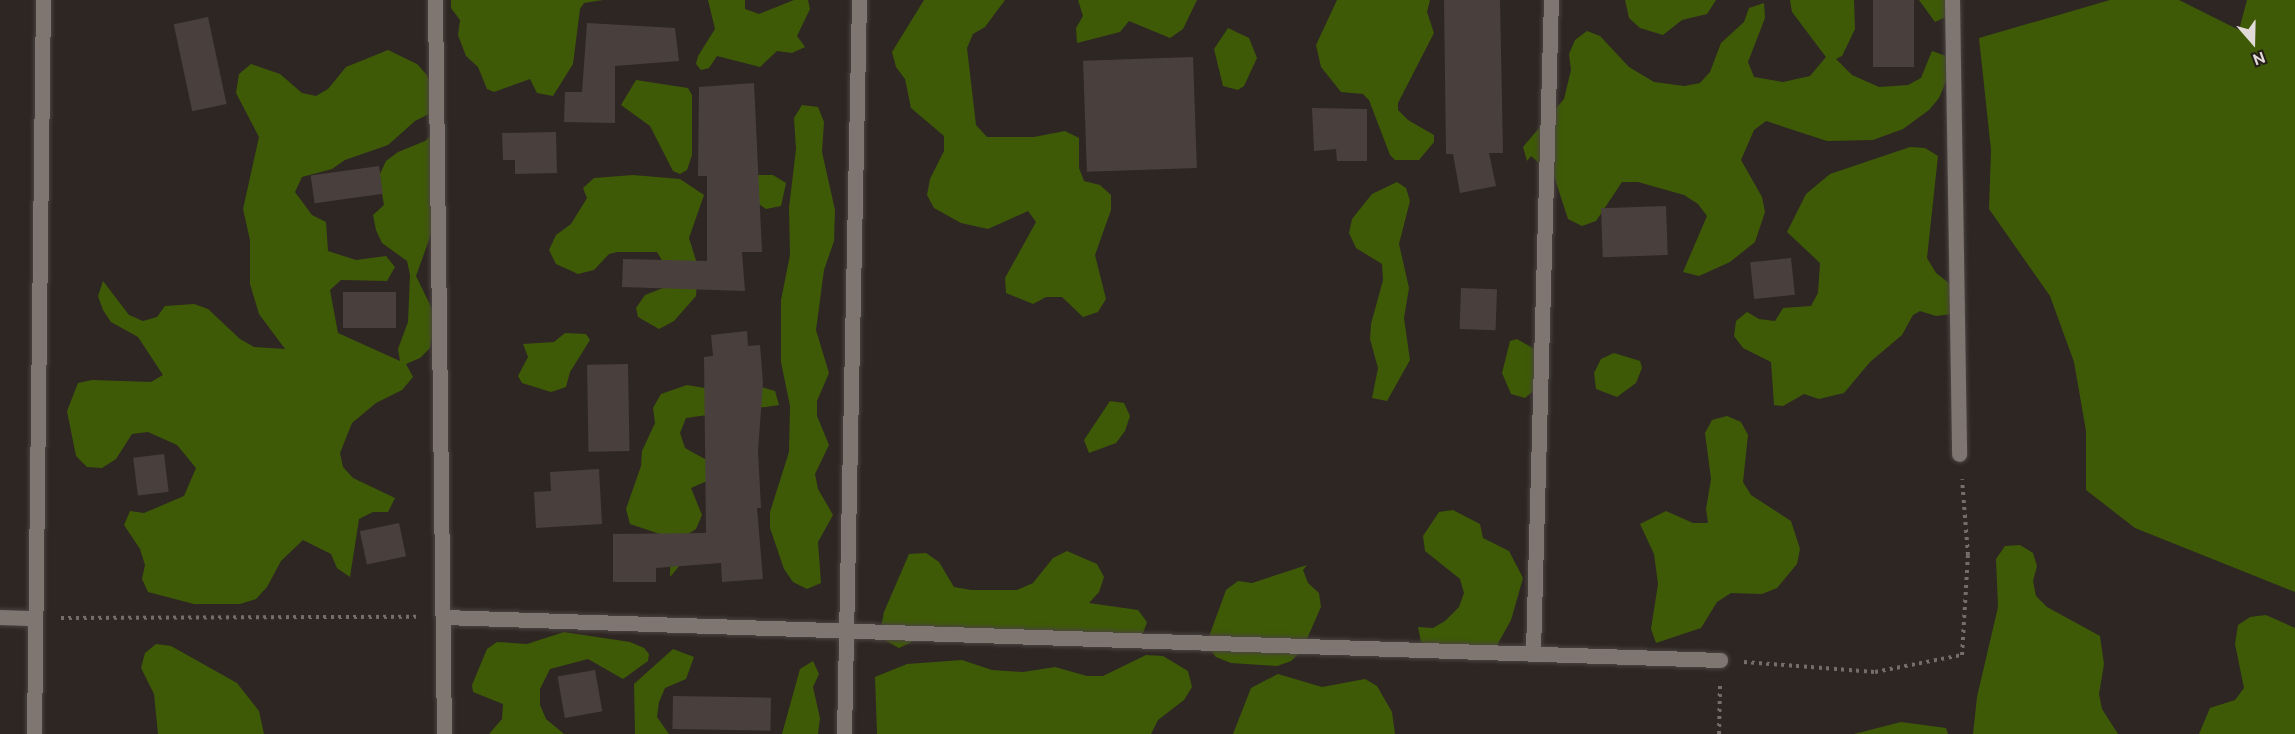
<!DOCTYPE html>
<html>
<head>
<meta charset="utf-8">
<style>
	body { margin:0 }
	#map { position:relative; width:2295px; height:734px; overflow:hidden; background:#2e2623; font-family:Ubuntu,sans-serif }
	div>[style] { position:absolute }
	.forest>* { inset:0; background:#3e5a06 }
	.building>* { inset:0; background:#49403d; transform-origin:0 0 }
	.path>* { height:4px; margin-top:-2px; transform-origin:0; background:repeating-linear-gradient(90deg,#746d6a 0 3px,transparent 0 7.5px) }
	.roads { filter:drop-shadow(0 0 2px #4b4441) drop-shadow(0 0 2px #4b4441) }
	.street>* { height:15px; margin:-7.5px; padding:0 7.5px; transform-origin:7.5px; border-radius:7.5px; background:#7f7571 }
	span { translate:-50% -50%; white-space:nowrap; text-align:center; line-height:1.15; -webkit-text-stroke:5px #241d19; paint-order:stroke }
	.north { position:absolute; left:2223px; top:12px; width:60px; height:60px; -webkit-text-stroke:4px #241d19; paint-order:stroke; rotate:160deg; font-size:16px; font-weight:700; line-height:24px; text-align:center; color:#e0dbd8 }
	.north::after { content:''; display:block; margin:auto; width:21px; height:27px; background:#e0dbd8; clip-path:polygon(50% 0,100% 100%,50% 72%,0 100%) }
</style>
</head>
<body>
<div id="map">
	<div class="forest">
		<div style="clip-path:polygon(451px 0,603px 0,584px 3px,580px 9px,573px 64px,553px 96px,537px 93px,530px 79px,494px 92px,487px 89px,478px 67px,466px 56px,458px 35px,460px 20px,451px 8px)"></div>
		<div style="clip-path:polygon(708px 0,745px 0,745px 9px,759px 14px,794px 0,808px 0,810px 9px,797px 36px,805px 47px,792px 53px,777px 51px,760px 67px,717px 56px,709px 68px,701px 70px,696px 64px,698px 56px,715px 29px)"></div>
		<div style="clip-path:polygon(924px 0,1005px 0,985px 27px,973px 34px,967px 48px,976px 125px,987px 137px,1034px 137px,1065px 131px,1079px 138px,1079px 168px,1084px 181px,1100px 185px,1111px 195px,1111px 210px,1095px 255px,1106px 299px,1098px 312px,1083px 317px,1062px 297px,1046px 297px,1033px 304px,1006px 293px,1005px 278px,1036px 222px,1028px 211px,988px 229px,961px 223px,934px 208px,927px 195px,930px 179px,944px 151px,944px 136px,911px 108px,905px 79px,896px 67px,892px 52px)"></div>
		<div style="clip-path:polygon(1078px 0,1197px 0,1183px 29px,1170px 38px,1129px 21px,1120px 32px,1077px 43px,1076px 28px,1083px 16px)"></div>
		<div style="clip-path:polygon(1337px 0,1430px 0,1427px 12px,1434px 33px,1398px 103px,1398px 110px,1408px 120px,1434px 135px,1434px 142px,1419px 160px,1395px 160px,1390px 155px,1369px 100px,1363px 94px,1341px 92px,1321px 67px,1316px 45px)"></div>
		<div style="clip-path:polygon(1625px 0,1716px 0,1707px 14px,1682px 20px,1663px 35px,1640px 28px,1629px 18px)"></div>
		<div style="clip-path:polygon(1790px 0,1854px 0,1855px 29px,1842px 56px,1836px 59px,1852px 75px,1879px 87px,1908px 85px,1921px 78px,1932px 51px,1946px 56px,1951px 70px,1939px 98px,1929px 110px,1903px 129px,1873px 140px,1827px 141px,1766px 121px,1754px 130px,1741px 160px,1762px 197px,1765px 212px,1755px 242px,1730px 262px,1699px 276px,1683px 272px,1707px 216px,1698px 204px,1684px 195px,1638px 182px,1622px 182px,1596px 221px,1582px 226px,1568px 219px,1554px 176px,1531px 156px,1527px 161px,1523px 147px,1564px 99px,1571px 70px,1569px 54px,1575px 40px,1587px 31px,1600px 36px,1629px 67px,1654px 82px,1684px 86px,1700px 83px,1710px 72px,1721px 43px,1744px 22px,1749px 8px,1764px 3px,1765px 18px,1748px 62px,1754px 77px,1783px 82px,1810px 76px,1826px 57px,1792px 12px)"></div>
		<div style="clip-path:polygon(1919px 0,1958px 0,1948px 16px,1935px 22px)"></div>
		<div style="clip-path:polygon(2110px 0,2179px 0,2239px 30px,2247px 0,2295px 0,2295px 592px,2135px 528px,2086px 490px,2086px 431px,2074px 362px,2050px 296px,1989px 209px,1991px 150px,1979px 38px)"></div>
		<div style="clip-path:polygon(1228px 28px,1249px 38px,1257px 58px,1244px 86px,1238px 90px,1223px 86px,1214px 49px)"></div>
		<div style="clip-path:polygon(388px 50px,417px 64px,426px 74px,433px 87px,429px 114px,415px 121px,388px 145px,345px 160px,332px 169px,302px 177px,295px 192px,312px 215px,326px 222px,328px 251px,356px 260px,386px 256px,395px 267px,387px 281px,341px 280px,330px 290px,338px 333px,400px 361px,398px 349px,408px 322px,410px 275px,407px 261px,382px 243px,376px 230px,373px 215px,384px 205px,379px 176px,386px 161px,398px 152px,425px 141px,437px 130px,445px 138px,435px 169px,438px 215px,416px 276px,436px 317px,430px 348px,420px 358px,406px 364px,413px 377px,402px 390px,376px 403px,352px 423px,340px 453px,343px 467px,353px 478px,395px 498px,388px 512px,373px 512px,359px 519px,350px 577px,337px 568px,331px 554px,303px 540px,281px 561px,267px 587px,256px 599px,240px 604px,194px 604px,148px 592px,142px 579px,145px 565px,140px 549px,124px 525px,130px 511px,144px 513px,184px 496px,196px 468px,177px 445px,148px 432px,132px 434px,116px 459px,102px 468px,87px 467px,76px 456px,67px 411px,78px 383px,92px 380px,151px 382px,163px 375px,138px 337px,111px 322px,103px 310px,98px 296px,103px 281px,129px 315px,143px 321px,157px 317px,165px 306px,194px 304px,208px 309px,240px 339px,254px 347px,285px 349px,259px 314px,250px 284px,250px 240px,243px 209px,259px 137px,236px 93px,239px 74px,251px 64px,280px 74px,302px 93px,316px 96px,328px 89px,346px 67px)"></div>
		<div style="clip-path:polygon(636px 80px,688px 88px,692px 95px,692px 155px,687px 170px,680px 174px,673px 171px,650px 126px,621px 105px)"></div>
		<div style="clip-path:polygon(802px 105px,818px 107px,824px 122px,822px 152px,835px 210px,834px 241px,824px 270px,816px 330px,829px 373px,817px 401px,817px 416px,829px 445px,815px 474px,818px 489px,833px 515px,818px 542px,821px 583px,807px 589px,793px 582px,784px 569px,770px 528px,770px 512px,789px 452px,790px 406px,781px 362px,781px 300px,790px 255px,789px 208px,796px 149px,794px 118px)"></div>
		<div style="clip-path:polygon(1910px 147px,1925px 148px,1938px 156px,1927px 258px,1936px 273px,1962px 293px,1966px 308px,1960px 313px,1936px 316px,1920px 311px,1913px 315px,1902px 335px,1870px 362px,1844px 393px,1819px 399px,1804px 394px,1783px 406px,1774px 405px,1771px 362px,1743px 348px,1734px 336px,1736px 321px,1747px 312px,1759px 319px,1775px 321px,1783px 308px,1811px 306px,1818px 293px,1820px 263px,1787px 232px,1806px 194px,1830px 174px)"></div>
		<div style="clip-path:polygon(633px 175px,680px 179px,704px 195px,689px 238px,698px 267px,696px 296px,674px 321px,659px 329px,638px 317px,636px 308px,645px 295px,671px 285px,672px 277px,657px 252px,617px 252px,609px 254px,594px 270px,578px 274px,556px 264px,549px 250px,556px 235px,571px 224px,587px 198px,583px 188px,594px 178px)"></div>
		<div style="clip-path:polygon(757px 175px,773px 175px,786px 183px,781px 206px,766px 209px,753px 200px)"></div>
		<div style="clip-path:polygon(1397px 182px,1406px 188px,1410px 201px,1399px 244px,1409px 288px,1404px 318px,1410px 360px,1387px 401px,1372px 398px,1378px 368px,1370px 339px,1371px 324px,1383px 280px,1382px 264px,1356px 248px,1349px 233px,1352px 219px,1372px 194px)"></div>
		<div style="clip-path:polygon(565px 333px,586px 334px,590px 340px,570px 372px,566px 387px,551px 392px,522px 383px,518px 376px,528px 357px,523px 344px,554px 342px)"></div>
		<div style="clip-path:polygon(1517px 339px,1543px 354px,1537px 388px,1525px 398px,1511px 394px,1502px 373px,1510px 341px)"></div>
		<div style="clip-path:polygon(1614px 353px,1640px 361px,1642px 368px,1636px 383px,1617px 397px,1596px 389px,1594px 373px,1601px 359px)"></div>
		<div style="clip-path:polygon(687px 385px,717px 390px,761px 387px,775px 391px,779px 405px,686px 418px,680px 433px,685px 448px,712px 463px,721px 475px,691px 488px,702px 515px,696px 529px,683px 537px,680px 565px,670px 577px,671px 546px,660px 534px,630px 524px,626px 509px,641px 466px,642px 451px,655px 423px,653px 408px,661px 394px)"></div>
		<div style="clip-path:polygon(1110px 401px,1124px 403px,1130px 416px,1125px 431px,1116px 443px,1089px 453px,1084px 440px)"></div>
		<div style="clip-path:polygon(1727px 416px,1741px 422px,1748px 435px,1743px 482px,1751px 495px,1791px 521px,1800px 549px,1797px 564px,1777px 588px,1762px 594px,1731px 593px,1717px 602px,1701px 628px,1656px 643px,1651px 629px,1658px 584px,1654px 554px,1640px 524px,1666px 511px,1693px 523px,1708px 523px,1706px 509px,1711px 479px,1705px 433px,1712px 420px)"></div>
		<div style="clip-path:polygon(1453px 510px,1480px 524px,1483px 538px,1509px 551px,1523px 578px,1511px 620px,1496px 647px,1466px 654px,1421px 642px,1418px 627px,1433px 628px,1445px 621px,1459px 607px,1464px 593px,1460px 579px,1425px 551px,1423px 536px,1439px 512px)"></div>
		<div style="clip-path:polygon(2020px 545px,2033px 553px,2037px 566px,2033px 581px,2036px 596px,2047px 607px,2100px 636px,2104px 664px,2099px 694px,2102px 709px,2118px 734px,1973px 734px,1977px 697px,1998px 607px,1996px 559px,2005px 546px)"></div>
		<div style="clip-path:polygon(1067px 551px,1097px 564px,1104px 577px,1099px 592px,1089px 603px,1138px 610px,1147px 622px,1143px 633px,1129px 639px,927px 635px,899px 648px,886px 641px,881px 627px,884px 612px,909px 554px,926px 553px,939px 562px,954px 587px,971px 590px,1017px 590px,1033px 583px,1053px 558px)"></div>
		<div style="clip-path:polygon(1307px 565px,1303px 570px,1308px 583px,1319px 593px,1321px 607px,1302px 650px,1291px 661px,1277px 666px,1231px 663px,1216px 657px,1206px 645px,1226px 590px,1238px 581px,1252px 583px)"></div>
		<div style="clip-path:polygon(2266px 615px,2295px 628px,2295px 734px,2199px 734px,2210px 708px,2235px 700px,2244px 688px,2235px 644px,2238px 625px,2250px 617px)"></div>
		<div style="clip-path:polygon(564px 632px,630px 642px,644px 648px,649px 654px,648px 661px,623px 679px,588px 659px,550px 669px,540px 689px,540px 705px,546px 719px,564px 734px,489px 734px,502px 719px,503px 704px,473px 692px,472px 685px,487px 649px,497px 642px,527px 644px)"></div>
		<div style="clip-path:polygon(156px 644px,171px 646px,237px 683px,259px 711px,264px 734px,158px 734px,154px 694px,141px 668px,145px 653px)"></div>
		<div style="clip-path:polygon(673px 649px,694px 657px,686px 679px,665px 688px,659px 702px,657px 717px,669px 734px,635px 734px,634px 684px)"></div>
		<div style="clip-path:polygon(1146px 655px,1163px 656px,1188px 671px,1192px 687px,1184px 700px,1158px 720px,1151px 734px,877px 734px,875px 677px,907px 664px,962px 660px,992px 670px,1023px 672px,1055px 667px,1087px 676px,1103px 676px)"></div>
		<div style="clip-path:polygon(813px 661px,819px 674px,813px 687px,820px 718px,818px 734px,782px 734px,800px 669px)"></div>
		<div style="clip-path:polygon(1278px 674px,1322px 687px,1365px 679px,1377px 686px,1392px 712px,1395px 734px,1233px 734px,1251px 688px)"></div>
		<div style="clip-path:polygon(1901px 722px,1946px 728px,1948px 734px,1854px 734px)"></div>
	</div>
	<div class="building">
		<div style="clip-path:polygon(1444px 0,1500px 0,1503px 153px,1489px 153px,1496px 186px,1460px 193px,1453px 154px,1446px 154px)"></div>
		<div style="left:1873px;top:0;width:41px;height:67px"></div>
		<div style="left:208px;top:17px;width:89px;height:35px;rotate:78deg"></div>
		<div style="clip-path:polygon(587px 23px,675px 28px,679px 61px,615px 66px,615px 123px,564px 122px,565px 92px,582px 92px)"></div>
		<div style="left:1193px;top:57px;width:111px;height:110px;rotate:88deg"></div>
		<div style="clip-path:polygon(754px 83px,762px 252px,742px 252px,745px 291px,622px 287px,623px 259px,707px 261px,707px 176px,698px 176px,699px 87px)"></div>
		<div style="clip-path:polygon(1312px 108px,1367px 109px,1367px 161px,1337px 161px,1336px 149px,1314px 151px)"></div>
		<div style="clip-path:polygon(556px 132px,557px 173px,515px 174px,515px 160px,503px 160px,502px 133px)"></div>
		<div style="left:379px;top:166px;width:28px;height:69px;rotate:82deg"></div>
		<div style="left:1666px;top:206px;width:49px;height:65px;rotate:88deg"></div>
		<div style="left:1791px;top:258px;width:37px;height:41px;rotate:84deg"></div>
		<div style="left:1461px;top:288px;width:36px;height:41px;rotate:2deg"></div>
		<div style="left:396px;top:292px;width:36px;height:53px;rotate:90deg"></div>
		<div style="clip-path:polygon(747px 331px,748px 346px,760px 345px,763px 383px,758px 451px,761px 508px,757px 508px,763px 579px,722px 582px,721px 563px,656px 568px,656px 582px,613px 582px,613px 534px,706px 533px,704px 357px,713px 356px,711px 335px)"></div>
		<div style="left:628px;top:364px;width:87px;height:41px;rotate:89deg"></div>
		<div style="left:164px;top:454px;width:38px;height:31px;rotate:83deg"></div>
		<div style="clip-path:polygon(599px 469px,602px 524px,536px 528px,534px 492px,551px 491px,550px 472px)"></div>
		<div style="left:399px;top:523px;width:34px;height:40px;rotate:78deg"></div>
		<div style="left:595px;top:670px;width:42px;height:38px;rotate:80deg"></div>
		<div style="left:673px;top:696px;width:98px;height:33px;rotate:1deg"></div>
	</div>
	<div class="path">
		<div style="left:61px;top:618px;width:355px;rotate:-0.2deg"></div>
		<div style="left:1744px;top:662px;width:131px;rotate:4.4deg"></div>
		<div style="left:1875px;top:672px;width:89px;rotate:-11.1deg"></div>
		<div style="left:1962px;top:655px;width:100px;rotate:-86.6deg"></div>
		<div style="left:1968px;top:555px;width:76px;rotate:-94.5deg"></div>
		<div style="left:1719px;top:734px;width:49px;rotate:-88.8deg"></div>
	</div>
	<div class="roads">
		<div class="street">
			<div style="left:435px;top:0;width:734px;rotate:89.3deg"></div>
			<div style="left:1952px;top:0;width:454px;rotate:89.1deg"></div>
			<div style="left:0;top:617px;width:35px;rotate:2deg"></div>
			<div style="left:444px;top:617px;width:1277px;rotate:1.93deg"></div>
			<div style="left:1533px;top:651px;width:651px;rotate:-88.42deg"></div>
			<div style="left:34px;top:734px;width:734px;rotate:-89.3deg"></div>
			<div style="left:844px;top:734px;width:734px;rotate:-88.83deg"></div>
		</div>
	</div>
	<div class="north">N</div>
</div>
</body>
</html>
